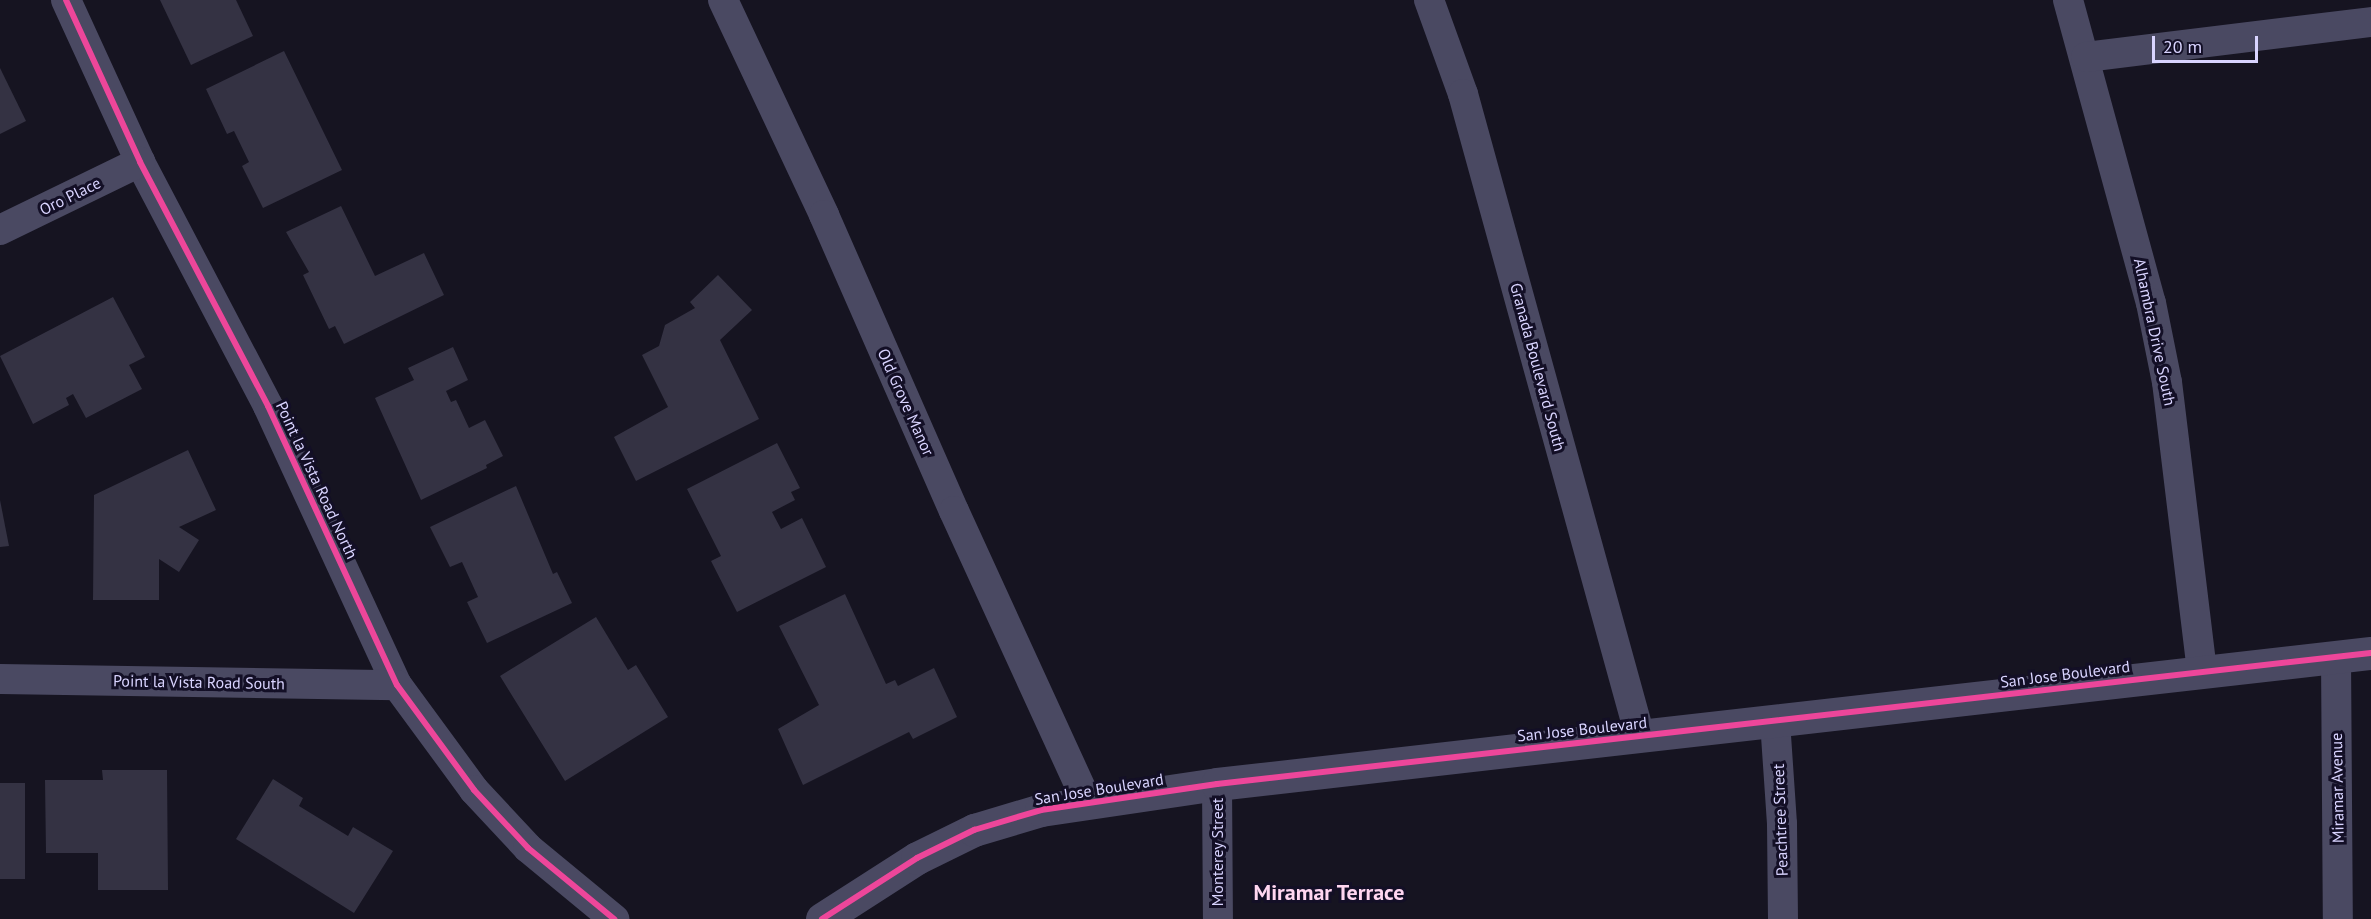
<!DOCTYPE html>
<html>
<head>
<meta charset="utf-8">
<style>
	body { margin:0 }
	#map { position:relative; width:2371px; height:919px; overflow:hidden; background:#161421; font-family:"PT Sans",sans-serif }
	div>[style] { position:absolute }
	.building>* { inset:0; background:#343243; transform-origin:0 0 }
	.minor>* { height:30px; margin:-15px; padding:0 15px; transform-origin:15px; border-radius:15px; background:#4a4962 }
	.tertiary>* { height:33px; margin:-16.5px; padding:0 16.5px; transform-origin:16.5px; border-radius:16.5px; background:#4a4962 }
	.cycleway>* { height:6px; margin:-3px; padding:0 3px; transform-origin:3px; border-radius:3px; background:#ed469a }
	span { translate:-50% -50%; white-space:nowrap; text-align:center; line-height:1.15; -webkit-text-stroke:6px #130f26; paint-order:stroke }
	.street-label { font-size:16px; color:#d9d4ff }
	.district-label { font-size:22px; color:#ffd6f0; font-weight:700 }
	.scale { position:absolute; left:2152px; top:36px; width:106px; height:27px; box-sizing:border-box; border:3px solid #d9d4ff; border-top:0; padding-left:8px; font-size:18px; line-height:21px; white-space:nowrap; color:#d9d4ff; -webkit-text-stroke:4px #130f26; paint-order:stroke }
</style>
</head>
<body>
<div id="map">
	<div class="building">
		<div style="clip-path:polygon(160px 0,236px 0,253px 36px,191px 65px)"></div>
		<div style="clip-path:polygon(284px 51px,342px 170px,263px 208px,242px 166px,249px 162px,234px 131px,227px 134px,206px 89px)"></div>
		<div style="clip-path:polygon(0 68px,26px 121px,0 134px)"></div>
		<div style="clip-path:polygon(341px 206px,375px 276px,424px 253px,444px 295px,344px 344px,335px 326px,329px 329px,303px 275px,309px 272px,286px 232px)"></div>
		<div style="clip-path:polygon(718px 275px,752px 310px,720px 340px,759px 419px,636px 481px,614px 437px,668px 407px,642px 355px,659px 346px,665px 325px,695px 308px,690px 302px)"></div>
		<div style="clip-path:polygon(113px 297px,145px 357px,129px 365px,142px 389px,86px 418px,73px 394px,66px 398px,69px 405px,33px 424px,0 356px)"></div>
		<div style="clip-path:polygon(453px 347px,468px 380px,446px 391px,451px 402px,456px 400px,469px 428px,485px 420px,503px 456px,486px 465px,487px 468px,421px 500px,375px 398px,414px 380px,408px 368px)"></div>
		<div style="clip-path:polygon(777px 443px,800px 488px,791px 492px,795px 500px,772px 512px,781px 529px,802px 518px,826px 567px,737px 612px,711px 561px,721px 556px,687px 489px)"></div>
		<div style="clip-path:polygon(188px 450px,216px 510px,179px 527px,199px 540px,179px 572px,159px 559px,159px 600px,93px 600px,94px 495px)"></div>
		<div style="clip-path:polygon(516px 486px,553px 574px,557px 572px,572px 603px,487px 643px,467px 602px,478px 597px,462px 562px,450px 567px,430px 527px)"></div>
		<div style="clip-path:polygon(0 500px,9px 546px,0 547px)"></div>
		<div style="clip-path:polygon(845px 594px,886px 684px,895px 680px,898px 686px,934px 668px,957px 717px,913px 739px,909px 732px,803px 785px,778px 729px,819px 705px,779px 626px)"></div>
		<div style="clip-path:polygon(596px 617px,628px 670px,636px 665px,668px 717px,565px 781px,500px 676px)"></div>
		<div style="clip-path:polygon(102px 770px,167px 770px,168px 890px,98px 890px,98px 853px,46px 853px,45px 780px,103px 780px)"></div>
		<div style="clip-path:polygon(273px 779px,303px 798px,299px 806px,348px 836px,353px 827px,393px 851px,354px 913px,236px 839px)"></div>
		<div style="left:0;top:783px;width:25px;height:96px"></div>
	</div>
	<div class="minor">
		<div style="left:66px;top:0;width:178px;rotate:65.4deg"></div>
		<div style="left:140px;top:162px;width:276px;rotate:62.3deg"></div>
		<div style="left:268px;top:406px;width:307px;rotate:65.2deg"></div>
		<div style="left:397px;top:685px;width:130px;rotate:53.7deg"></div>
		<div style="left:474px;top:790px;width:79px;rotate:47deg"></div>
		<div style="left:528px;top:848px;width:112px;rotate:39.5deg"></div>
		<div style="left:723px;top:0;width:238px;rotate:64.8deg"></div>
		<div style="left:824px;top:215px;width:323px;rotate:66.3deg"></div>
		<div style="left:954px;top:511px;width:322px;rotate:65.4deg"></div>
		<div style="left:1429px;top:0;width:100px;rotate:70.1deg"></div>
		<div style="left:1463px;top:94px;width:666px;rotate:74.59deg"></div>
		<div style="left:2068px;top:0;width:314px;rotate:74.7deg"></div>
		<div style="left:2151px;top:303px;width:81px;rotate:78.6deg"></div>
		<div style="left:2167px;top:382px;width:291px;rotate:83.1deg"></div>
		<div style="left:2086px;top:57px;width:287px;rotate:-7deg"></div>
		<div style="left:0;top:230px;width:156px;rotate:-25.9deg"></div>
		<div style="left:2336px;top:657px;width:262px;rotate:89.6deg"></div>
		<div style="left:0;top:679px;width:397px;rotate:0.9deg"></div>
		<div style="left:1775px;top:721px;width:103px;rotate:86.1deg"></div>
		<div style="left:1782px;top:824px;width:95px;rotate:89.4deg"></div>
		<div style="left:1217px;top:784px;width:135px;rotate:89.6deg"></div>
	</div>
	<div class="tertiary">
		<div style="left:822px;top:919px;width:113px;rotate:-32.7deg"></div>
		<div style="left:917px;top:858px;width:64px;rotate:-26.2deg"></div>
		<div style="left:974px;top:830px;width:70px;rotate:-16.6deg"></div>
		<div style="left:1041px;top:810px;width:178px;rotate:-8.4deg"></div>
		<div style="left:1217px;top:784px;width:1161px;rotate:-6.48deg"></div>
	</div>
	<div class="cycleway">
		<div style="left:66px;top:0;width:178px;rotate:65.4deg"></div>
		<div style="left:140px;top:162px;width:276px;rotate:62.3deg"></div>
		<div style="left:268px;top:406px;width:307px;rotate:65.2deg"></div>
		<div style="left:397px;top:685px;width:130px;rotate:53.7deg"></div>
		<div style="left:474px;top:790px;width:79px;rotate:47deg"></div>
		<div style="left:528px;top:848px;width:112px;rotate:39.5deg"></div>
		<div style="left:822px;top:919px;width:113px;rotate:-32.7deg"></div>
		<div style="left:917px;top:858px;width:64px;rotate:-26.2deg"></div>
		<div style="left:974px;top:830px;width:70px;rotate:-16.6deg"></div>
		<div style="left:1041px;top:810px;width:178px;rotate:-8.4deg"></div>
		<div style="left:1217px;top:784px;width:1161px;rotate:-6.48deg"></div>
	</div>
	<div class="street-label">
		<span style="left:70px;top:196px;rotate:-26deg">Oro Place</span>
		<span style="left:2155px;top:332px;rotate:78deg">Alhambra Drive South</span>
		<span style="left:1538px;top:367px;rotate:75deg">Granada Boulevard South</span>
		<span style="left:906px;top:402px;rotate:66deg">Old Grove Manor</span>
		<span style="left:317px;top:480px;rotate:65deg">Point la Vista Road North</span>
		<span style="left:2065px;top:674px;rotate:-7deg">San Jose Boulevard</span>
		<span style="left:199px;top:682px;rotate:1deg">Point la Vista Road South</span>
		<span style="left:1582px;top:729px;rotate:-6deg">San Jose Boulevard</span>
		<span style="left:2337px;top:788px;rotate:-91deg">Miramar Avenue</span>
		<span style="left:1099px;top:789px;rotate:-9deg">San Jose Boulevard</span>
		<span style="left:1780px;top:820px;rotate:-92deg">Peachtree Street</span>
		<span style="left:1217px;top:852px;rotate:-90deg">Monterey Street</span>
	</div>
	<div class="district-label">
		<span style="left:1329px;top:893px">Miramar Terrace</span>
	</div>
	<div class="scale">20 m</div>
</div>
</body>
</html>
